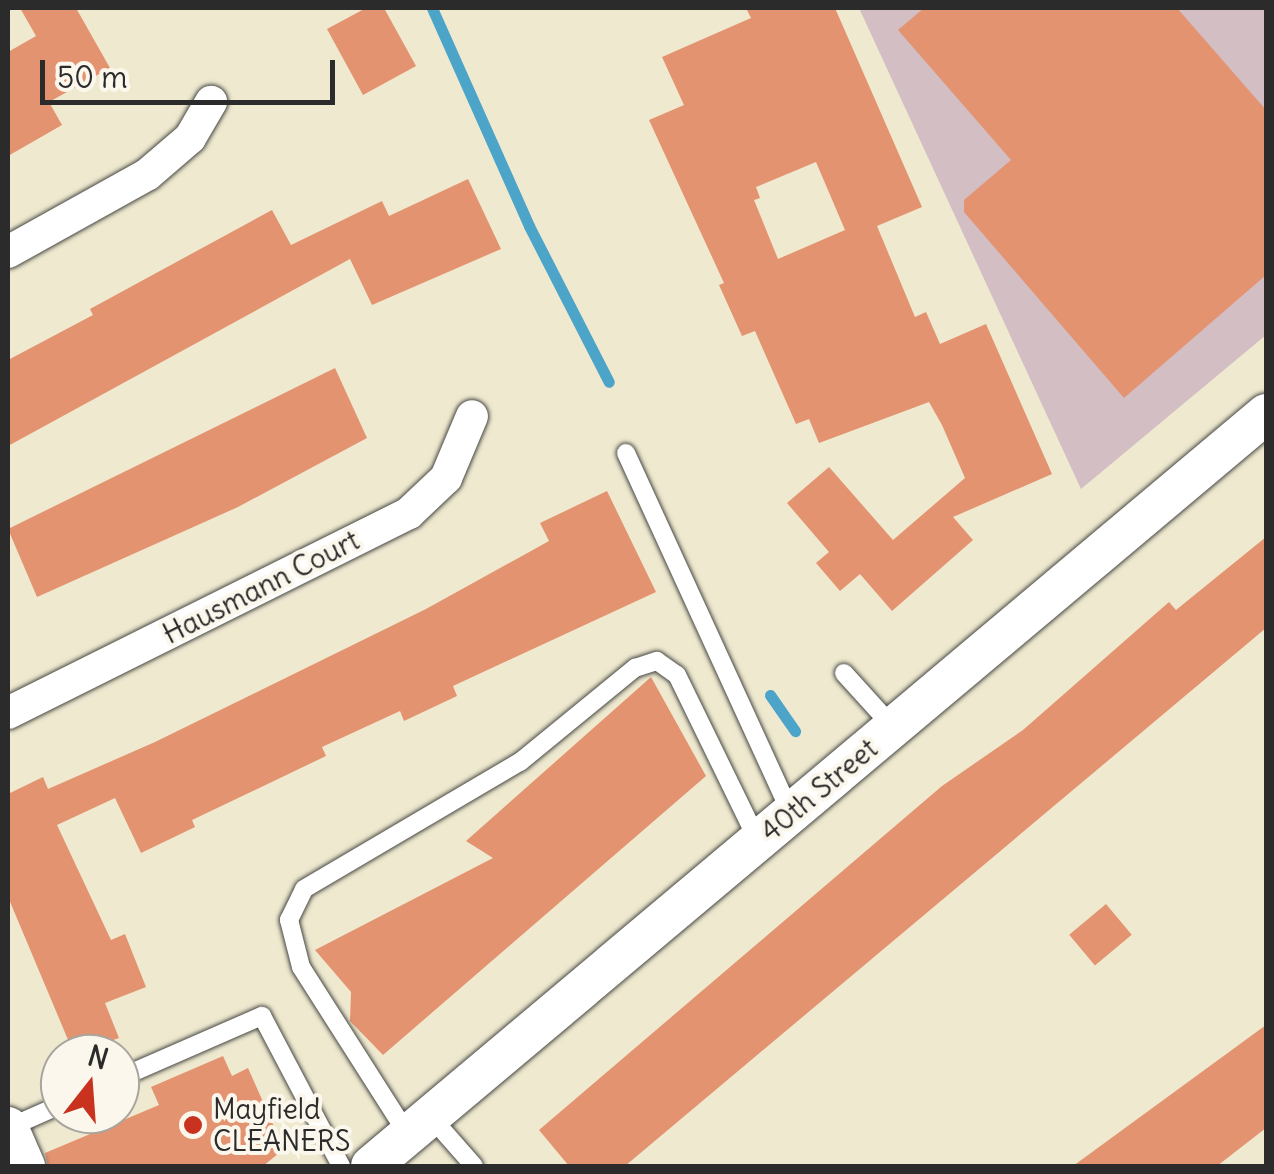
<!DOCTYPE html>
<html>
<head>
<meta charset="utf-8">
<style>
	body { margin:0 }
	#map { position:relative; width:1274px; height:1174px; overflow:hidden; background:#eee9cf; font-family:Delius,sans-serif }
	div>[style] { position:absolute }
	.industrial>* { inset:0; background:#d2bec3 }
	.stream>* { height:11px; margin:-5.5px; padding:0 5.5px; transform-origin:5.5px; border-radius:5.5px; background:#4ca4c9 }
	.building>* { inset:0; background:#e49371; transform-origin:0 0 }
	.roads { filter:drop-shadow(0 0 2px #484844) drop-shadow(0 0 2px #484844) }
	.service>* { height:18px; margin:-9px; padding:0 9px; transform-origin:9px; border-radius:9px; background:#fff }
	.minor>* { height:32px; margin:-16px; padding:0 16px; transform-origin:16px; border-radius:16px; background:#fff }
	.tertiary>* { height:40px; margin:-20px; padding:0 20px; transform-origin:20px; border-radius:20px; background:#fff }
	.dots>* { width:28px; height:28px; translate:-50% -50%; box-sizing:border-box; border:5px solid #fbf7ec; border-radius:50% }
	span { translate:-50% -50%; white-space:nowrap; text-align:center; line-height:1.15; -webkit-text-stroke:8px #fbf7ec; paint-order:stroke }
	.street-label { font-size:28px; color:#2b2b2b }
	.poi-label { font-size:28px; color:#2b2b2b }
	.left { translate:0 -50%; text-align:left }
	.frame { position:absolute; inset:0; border:10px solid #2b2b2b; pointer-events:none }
	.north { position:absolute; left:40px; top:1034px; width:100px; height:100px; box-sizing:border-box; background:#fbf7ec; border:2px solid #a8a59f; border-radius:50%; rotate:17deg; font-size:28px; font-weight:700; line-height:40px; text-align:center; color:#2b2b2b }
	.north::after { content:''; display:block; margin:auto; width:35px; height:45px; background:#c8321e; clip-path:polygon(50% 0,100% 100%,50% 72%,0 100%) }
	.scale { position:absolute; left:40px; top:60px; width:295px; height:45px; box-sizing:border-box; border:5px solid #2b2b2b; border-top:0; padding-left:12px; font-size:30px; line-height:35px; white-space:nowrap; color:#2b2b2b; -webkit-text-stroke:8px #fbf7ec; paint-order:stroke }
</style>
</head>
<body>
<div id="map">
	<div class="industrial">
		<div style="clip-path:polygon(859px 8px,1266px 8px,1266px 335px,1081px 489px)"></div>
	</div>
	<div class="stream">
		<div style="left:432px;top:8px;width:239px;rotate:66deg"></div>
		<div style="left:529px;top:226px;width:175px;rotate:62.9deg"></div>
		<div style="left:770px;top:695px;width:44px;rotate:55.2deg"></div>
	</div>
	<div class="building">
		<div style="clip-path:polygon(20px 8px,76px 8px,110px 68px,49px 102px,62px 125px,8px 156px,8px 52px,36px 36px)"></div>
		<div style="clip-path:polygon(366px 8px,384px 8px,416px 66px,363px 95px,327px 29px)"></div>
		<div style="clip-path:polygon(evenodd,746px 8px,835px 8px,922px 207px,877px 226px,915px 317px,926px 312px,940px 344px,986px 324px,1052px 474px,953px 517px,973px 540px,892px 611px,860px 574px,840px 591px,816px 563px,829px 552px,787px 503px,829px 467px,893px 540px,965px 478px,942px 425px,929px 402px,819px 443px,809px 419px,796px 424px,755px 331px,742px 336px,719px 285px,724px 283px,649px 120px,684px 105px,662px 57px,751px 18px,746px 8px,816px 162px,845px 230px,778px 259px,754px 200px,760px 198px,756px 187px,816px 162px)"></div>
		<div style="clip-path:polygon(924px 8px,1177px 8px,1266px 110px,1266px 275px,1124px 398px,964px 212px,964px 200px,1011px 160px,898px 30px)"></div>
		<div style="clip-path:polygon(468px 179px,501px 249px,372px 305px,350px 259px,8px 446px,8px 360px,93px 315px,90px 309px,272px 210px,291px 245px,382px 201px,389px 216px)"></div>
		<div style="clip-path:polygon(335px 368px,367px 438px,238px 507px,37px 597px,8px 529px)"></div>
		<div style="clip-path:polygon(607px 491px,656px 592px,453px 686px,457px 696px,404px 721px,400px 711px,322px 747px,326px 756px,192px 820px,195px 827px,141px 853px,115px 798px,57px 825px,111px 940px,125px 934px,146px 987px,105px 1003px,119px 1038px,74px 1054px,8px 897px,8px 794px,43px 777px,48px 789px,155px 742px,426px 609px,549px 541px,540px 523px)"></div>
		<div style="clip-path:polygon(1266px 537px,1266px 628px,625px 1166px,569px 1166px,539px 1130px,942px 786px,1023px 730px,1169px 602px,1176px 610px)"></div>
		<div style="clip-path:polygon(651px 677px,706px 776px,383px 1055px,350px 1021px,351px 992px,315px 950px,493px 858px,466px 841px)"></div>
		<div style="left:1106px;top:904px;width:40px;height:48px;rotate:50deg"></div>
		<div style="clip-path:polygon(1266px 1025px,1266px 1128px,1217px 1166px,1073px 1166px)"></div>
		<div style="clip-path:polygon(223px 1056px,232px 1076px,248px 1068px,284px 1149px,263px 1166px,48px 1166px,45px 1153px,159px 1105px,151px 1087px)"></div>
	</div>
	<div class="roads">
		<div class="service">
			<div style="left:626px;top:453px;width:396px;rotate:65.4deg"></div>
			<div style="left:844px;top:673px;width:73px;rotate:47.8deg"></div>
			<div style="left:120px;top:1078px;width:155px;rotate:-23.6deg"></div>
			<div style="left:262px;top:1016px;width:170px;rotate:62.2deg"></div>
			<div style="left:431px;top:1117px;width:65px;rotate:48.7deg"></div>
			<div style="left:8px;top:1128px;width:57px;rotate:-23.9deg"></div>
			<div style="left:408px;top:1135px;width:199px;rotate:-122.5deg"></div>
			<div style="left:301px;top:967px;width:49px;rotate:-104.3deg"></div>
			<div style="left:289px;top:920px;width:34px;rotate:-64deg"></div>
			<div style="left:304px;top:889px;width:251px;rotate:-30.5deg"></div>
			<div style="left:520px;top:762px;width:149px;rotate:-39.3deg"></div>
			<div style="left:635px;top:668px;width:23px;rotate:-18deg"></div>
			<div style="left:657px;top:661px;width:24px;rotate:35deg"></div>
			<div style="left:677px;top:675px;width:185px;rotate:64deg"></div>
		</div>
		<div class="minor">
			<div style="left:8px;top:252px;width:160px;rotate:-29.1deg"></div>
			<div style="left:148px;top:174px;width:55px;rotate:-40.6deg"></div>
			<div style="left:190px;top:138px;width:42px;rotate:-59.7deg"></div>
			<div style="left:8px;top:713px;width:448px;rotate:-26.5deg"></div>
			<div style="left:409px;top:513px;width:51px;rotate:-43.4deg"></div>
			<div style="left:446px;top:478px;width:67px;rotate:-67.2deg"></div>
		</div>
		<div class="tertiary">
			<div style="left:8px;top:1127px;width:43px;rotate:66.4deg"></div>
			<div style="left:371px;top:1166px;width:1169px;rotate:-40.04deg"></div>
		</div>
	</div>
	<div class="dots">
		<div style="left:193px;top:1125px;background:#c8321e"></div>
	</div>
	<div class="street-label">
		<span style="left:261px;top:587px;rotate:-27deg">Hausmann Court</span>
		<span style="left:819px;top:790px;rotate:-40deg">40th Street</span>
	</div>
	<div class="poi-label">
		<span class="left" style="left:213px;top:1125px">Mayfield<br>CLEANERS</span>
	</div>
	<div class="frame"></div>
	<div class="north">N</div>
	<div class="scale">50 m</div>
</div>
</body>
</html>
